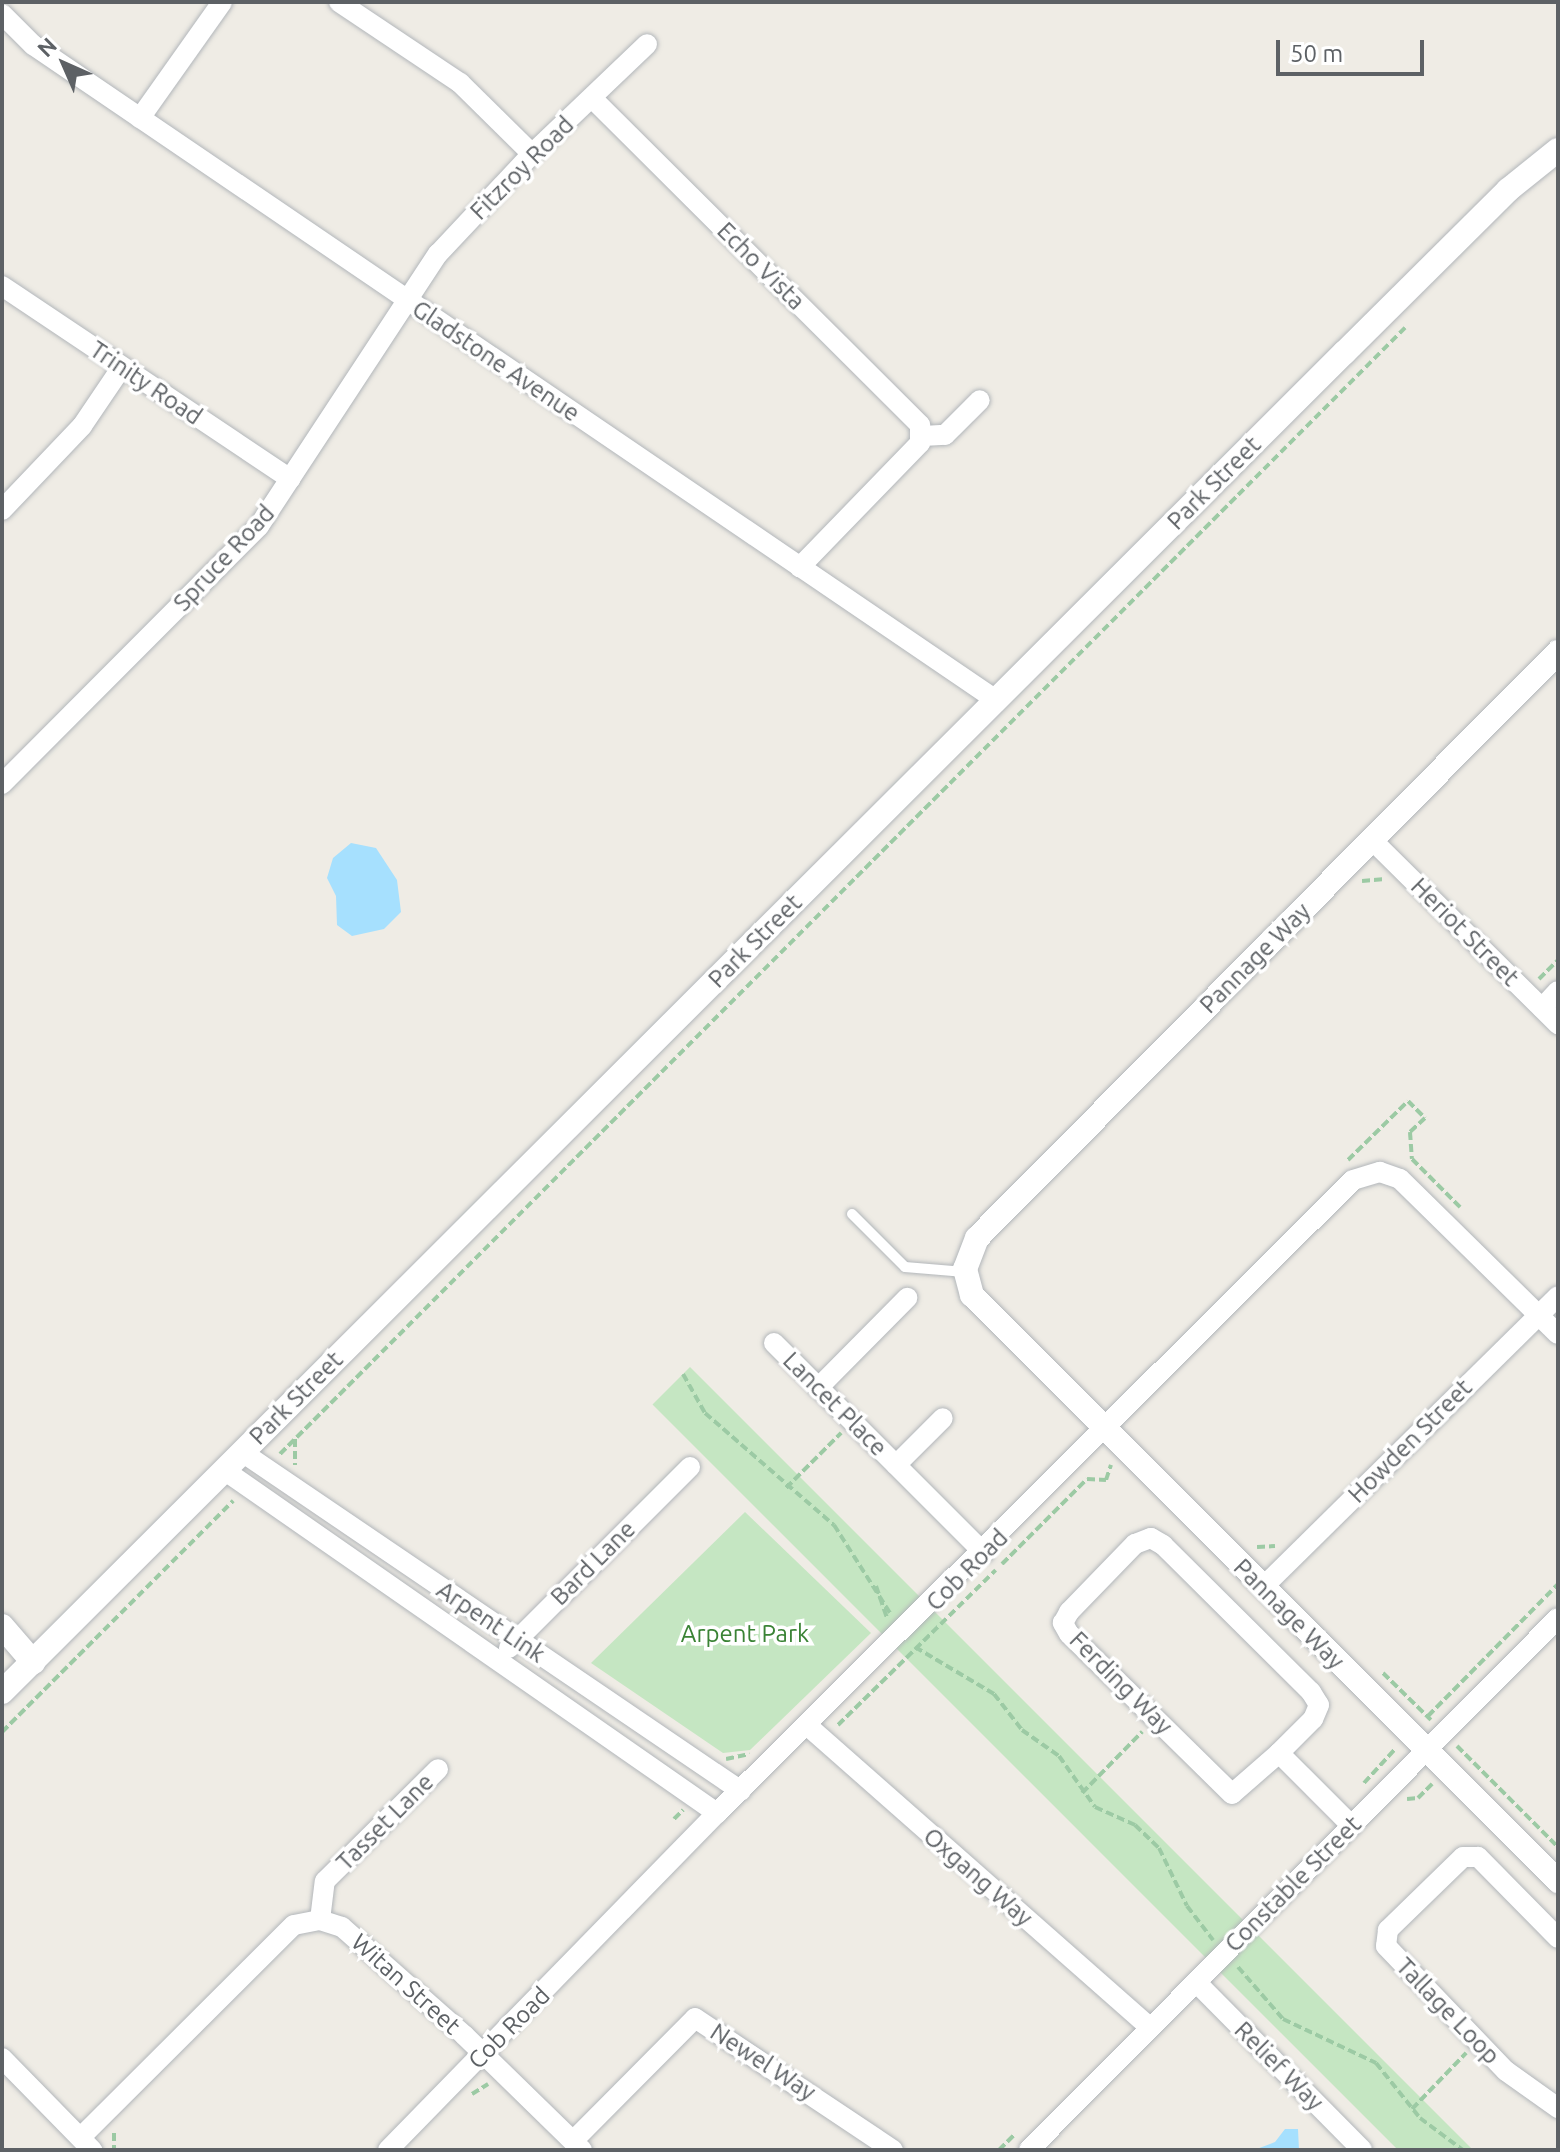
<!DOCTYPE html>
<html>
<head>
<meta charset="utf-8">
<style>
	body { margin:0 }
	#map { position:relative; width:1560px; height:2152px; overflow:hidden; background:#efece5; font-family:Ubuntu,sans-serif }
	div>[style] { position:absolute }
	.green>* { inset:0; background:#c5e6c2; transform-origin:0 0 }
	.water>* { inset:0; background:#a6e0fe }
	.path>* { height:4px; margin-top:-2px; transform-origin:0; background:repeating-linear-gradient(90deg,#9ccaa4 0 8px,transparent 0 12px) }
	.roads { filter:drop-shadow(0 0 2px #b2b6ba) drop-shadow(0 0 2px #b2b6ba) }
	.service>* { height:10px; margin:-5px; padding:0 5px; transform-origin:5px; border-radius:5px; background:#fff }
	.minor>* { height:20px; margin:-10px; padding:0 10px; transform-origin:10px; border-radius:10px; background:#fff }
	.tertiary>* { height:24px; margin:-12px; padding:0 12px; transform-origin:12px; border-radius:12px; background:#fff }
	span { translate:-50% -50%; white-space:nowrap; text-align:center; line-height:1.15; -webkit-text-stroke:7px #fff; paint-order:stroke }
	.street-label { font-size:24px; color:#5d6165 }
	.park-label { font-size:24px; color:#3a8335 }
	.frame { position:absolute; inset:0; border:4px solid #5d6165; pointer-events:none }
	.north { position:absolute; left:24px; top:24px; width:80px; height:80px; -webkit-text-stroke:6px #fff; paint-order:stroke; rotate:315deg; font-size:22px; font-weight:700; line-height:32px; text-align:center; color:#5d6165 }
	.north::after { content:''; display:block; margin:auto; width:28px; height:36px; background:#5d6165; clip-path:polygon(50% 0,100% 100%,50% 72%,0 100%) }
	.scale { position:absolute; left:1276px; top:40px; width:148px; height:36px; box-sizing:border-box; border:4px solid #5d6165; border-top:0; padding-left:10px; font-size:24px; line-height:28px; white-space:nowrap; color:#5d6165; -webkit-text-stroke:6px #fff; paint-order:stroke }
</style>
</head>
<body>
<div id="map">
	<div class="green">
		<div style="left:690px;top:1367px;width:1112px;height:53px;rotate:45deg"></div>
		<div style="clip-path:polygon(745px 1512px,871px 1633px,750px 1750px,723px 1753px,591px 1663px)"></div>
	</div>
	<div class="water">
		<div style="clip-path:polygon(351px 843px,376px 848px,397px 880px,401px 912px,384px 929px,352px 936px,337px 925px,336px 896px,327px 878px,333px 858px)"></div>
		<div style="clip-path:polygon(1285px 2129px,1298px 2129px,1299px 2150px,1254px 2150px,1275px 2142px)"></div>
	</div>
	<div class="path">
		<div style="left:1362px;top:881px;width:23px;rotate:-5deg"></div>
		<div style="left:1539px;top:979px;width:27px;rotate:-45deg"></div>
		<div style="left:1348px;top:1160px;width:84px;rotate:-44.5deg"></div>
		<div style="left:1408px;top:1101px;width:24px;rotate:45deg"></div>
		<div style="left:1425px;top:1118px;width:21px;rotate:137deg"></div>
		<div style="left:1410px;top:1132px;width:27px;rotate:86deg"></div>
		<div style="left:1412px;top:1159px;width:68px;rotate:45deg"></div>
		<div style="left:683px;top:1374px;width:45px;rotate:60.6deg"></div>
		<div style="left:705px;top:1413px;width:171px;rotate:41deg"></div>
		<div style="left:834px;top:1525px;width:104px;rotate:57.5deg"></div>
		<div style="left:295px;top:1439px;width:26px;rotate:90deg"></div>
		<div style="left:280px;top:1454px;width:1592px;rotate:-45.03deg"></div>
		<div style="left:786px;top:1488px;width:78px;rotate:-45deg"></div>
		<div style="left:1257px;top:1547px;width:18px;rotate:-3deg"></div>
		<div style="left:1002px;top:1564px;width:120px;rotate:-45deg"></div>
		<div style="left:1087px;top:1479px;width:19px;rotate:3deg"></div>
		<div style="left:1106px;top:1480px;width:16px;rotate:-72deg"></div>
		<div style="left:876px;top:1586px;width:34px;rotate:71deg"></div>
		<div style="left:915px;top:1647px;width:92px;rotate:30.7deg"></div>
		<div style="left:994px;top:1694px;width:46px;rotate:52.1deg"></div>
		<div style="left:1022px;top:1730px;width:45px;rotate:35.1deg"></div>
		<div style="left:1059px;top:1756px;width:62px;rotate:54.8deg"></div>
		<div style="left:1095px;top:1807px;width:44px;rotate:24.2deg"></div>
		<div style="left:1135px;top:1825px;width:33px;rotate:44deg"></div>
		<div style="left:1159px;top:1848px;width:64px;rotate:64.2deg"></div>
		<div style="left:1187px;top:1906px;width:43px;rotate:52.6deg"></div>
		<div style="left:1383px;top:1673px;width:67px;rotate:44.4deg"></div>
		<div style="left:1428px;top:1716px;width:185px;rotate:-45.4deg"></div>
		<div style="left:838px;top:1725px;width:221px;rotate:-44.5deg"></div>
		<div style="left:2px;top:1732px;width:327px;rotate:-45deg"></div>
		<div style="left:1457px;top:1746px;width:143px;rotate:45deg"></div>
		<div style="left:726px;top:1759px;width:24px;rotate:-12deg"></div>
		<div style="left:1364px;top:1783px;width:47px;rotate:-47.6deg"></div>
		<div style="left:1082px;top:1793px;width:86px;rotate:-45.5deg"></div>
		<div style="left:1407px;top:1799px;width:11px;rotate:-5deg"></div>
		<div style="left:1418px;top:1798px;width:20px;rotate:-45deg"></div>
		<div style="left:674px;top:1819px;width:13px;rotate:-45deg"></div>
		<div style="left:1238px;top:1967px;width:69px;rotate:49.1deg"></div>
		<div style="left:1283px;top:2019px;width:103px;rotate:25.3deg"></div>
		<div style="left:1376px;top:2063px;width:70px;rotate:51.3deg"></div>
		<div style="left:1420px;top:2118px;width:54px;rotate:36.7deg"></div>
		<div style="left:472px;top:2094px;width:19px;rotate:-32deg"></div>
		<div style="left:1412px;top:2109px;width:78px;rotate:-46deg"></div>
		<div style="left:114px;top:2133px;width:17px;rotate:90deg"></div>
		<div style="left:999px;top:2150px;width:23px;rotate:-45deg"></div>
	</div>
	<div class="roads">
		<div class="service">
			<div style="left:852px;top:1214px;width:75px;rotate:45deg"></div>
			<div style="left:905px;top:1267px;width:60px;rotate:4.8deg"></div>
		</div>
		<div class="minor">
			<div style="left:339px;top:2px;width:146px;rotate:33.8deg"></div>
			<div style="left:460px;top:83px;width:101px;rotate:44.6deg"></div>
			<div style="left:2px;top:14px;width:44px;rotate:45deg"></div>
			<div style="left:33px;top:45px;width:1165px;rotate:34.22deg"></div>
			<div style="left:593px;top:99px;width:462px;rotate:44.9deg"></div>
			<div style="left:920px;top:425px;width:18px;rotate:90deg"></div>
			<div style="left:920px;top:443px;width:173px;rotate:134.1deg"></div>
			<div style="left:140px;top:118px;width:142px;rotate:-54.7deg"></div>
			<div style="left:2px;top:286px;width:347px;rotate:33.8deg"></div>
			<div style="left:923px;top:436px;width:22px;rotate:-3deg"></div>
			<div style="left:945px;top:435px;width:49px;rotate:-45deg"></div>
			<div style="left:2px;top:510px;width:116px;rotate:-46.4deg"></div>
			<div style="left:82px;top:426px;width:71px;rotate:-55.9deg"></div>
			<div style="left:2px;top:784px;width:364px;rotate:-45.1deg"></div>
			<div style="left:259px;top:526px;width:326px;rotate:-56.7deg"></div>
			<div style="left:438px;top:254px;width:137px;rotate:-46.8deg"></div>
			<div style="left:532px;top:154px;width:159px;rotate:-43.7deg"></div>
			<div style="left:1372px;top:840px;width:262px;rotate:44.7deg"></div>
			<div style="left:1542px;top:1008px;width:23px;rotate:-47deg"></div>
			<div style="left:774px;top:1343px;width:297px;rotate:45deg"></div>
			<div style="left:818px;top:1388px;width:127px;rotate:-45.3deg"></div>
			<div style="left:242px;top:1452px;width:603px;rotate:34.19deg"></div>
			<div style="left:896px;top:1465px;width:66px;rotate:-45deg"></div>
			<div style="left:224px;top:1470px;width:601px;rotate:34.83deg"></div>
			<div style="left:1263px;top:1587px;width:414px;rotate:-44.6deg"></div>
			<div style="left:509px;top:1648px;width:256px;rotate:-45deg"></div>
			<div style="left:808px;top:1726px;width:455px;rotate:41.4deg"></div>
			<div style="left:1279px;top:1753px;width:62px;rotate:138.9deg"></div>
			<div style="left:1232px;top:1794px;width:228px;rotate:-135.5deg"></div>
			<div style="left:1069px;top:1634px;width:13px;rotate:-119deg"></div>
			<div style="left:1063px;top:1623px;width:13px;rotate:-61deg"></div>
			<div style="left:1069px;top:1612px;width:95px;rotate:-45.9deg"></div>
			<div style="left:1135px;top:1544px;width:17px;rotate:-21deg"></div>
			<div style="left:1151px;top:1538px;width:14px;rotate:30deg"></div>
			<div style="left:1163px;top:1545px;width:209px;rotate:44.8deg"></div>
			<div style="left:1311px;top:1692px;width:15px;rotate:58deg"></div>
			<div style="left:1319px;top:1705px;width:15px;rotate:113deg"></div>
			<div style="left:1313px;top:1719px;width:48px;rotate:135deg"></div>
			<div style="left:1279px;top:1753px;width:103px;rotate:45deg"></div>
			<div style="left:320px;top:1920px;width:39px;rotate:-83deg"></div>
			<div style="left:325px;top:1881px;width:159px;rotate:-44.7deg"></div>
			<div style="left:1558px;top:1938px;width:114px;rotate:-134.6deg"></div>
			<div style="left:1478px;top:1857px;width:15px;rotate:180deg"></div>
			<div style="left:1463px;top:1857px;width:105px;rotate:135.8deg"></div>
			<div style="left:1388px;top:1930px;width:16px;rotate:97deg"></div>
			<div style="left:1386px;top:1946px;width:173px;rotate:46.2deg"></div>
			<div style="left:1506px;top:2071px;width:64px;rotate:35.4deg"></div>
			<div style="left:1196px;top:1982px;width:236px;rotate:45.3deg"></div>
			<div style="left:2px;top:2058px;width:129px;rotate:45.6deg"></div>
			<div style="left:82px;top:2136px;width:299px;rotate:-44.9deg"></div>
			<div style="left:294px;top:1925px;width:26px;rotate:-11deg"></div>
			<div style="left:320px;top:1920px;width:23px;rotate:18deg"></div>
			<div style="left:342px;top:1927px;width:163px;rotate:41.5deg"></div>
			<div style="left:464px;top:2035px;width:165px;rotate:44.3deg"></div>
			<div style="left:573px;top:2141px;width:173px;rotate:-45.2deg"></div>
			<div style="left:695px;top:2018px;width:238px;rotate:33.7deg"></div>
			<div style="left:388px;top:2150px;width:471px;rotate:-45.7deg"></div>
			<div style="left:717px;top:1813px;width:897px;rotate:-44.86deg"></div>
			<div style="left:1353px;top:1180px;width:28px;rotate:-17deg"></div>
			<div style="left:1380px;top:1172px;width:21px;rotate:19deg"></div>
			<div style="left:1400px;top:1179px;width:221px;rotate:44.5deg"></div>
			<div style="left:1029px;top:2150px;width:750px;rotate:-45.16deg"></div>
		</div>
		<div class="tertiary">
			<div style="left:1558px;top:652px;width:825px;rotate:134.75deg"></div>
			<div style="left:977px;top:1238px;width:33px;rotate:111deg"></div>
			<div style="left:965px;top:1269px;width:27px;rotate:75deg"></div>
			<div style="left:972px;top:1295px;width:829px;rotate:45deg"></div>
			<div style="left:2px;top:1626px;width:48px;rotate:49.3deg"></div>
			<div style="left:2px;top:1692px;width:1897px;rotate:-44.94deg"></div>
			<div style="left:1345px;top:352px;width:230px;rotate:-44.8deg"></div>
			<div style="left:1508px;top:190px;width:64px;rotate:-38.7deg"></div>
		</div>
	</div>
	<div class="street-label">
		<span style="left:522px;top:168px;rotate:-45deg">Fitzroy Road</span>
		<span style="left:761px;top:266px;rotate:45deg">Echo Vista</span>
		<span style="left:496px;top:361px;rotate:34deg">Gladstone Avenue</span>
		<span style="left:146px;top:383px;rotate:34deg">Trinity Road</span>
		<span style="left:1214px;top:483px;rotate:-45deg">Park Street</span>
		<span style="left:224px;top:558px;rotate:-47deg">Spruce Road</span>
		<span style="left:1465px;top:932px;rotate:45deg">Heriot Street</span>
		<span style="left:755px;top:941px;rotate:-45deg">Park Street</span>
		<span style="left:1255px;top:958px;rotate:-45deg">Pannage Way</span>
		<span style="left:296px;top:1398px;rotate:-45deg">Park Street</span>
		<span style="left:835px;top:1404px;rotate:45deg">Lancet Place</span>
		<span style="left:1410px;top:1441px;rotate:-45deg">Howden Street</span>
		<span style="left:593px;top:1563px;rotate:-45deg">Bard Lane</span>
		<span style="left:967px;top:1570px;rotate:-45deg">Cob Road</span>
		<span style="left:1289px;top:1614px;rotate:45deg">Pannage Way</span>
		<span style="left:491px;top:1622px;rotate:34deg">Arpent Link</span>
		<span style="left:1121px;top:1683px;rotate:45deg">Ferding Way</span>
		<span style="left:385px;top:1822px;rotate:-45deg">Tasset Lane</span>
		<span style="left:978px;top:1877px;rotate:41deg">Oxgang Way</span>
		<span style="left:1293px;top:1884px;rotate:-45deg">Constable Street</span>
		<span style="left:406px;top:1984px;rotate:42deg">Witan Street</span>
		<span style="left:1448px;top:2011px;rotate:46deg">Tallage Loop</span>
		<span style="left:509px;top:2028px;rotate:-45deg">Cob Road</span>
		<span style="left:763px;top:2062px;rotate:33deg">Newel Way</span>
		<span style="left:1279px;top:2066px;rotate:45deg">Relief Way</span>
	</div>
	<div class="park-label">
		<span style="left:745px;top:1634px">Arpent Park</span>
	</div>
	<div class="frame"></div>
	<div class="north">N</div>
	<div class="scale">50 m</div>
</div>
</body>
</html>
